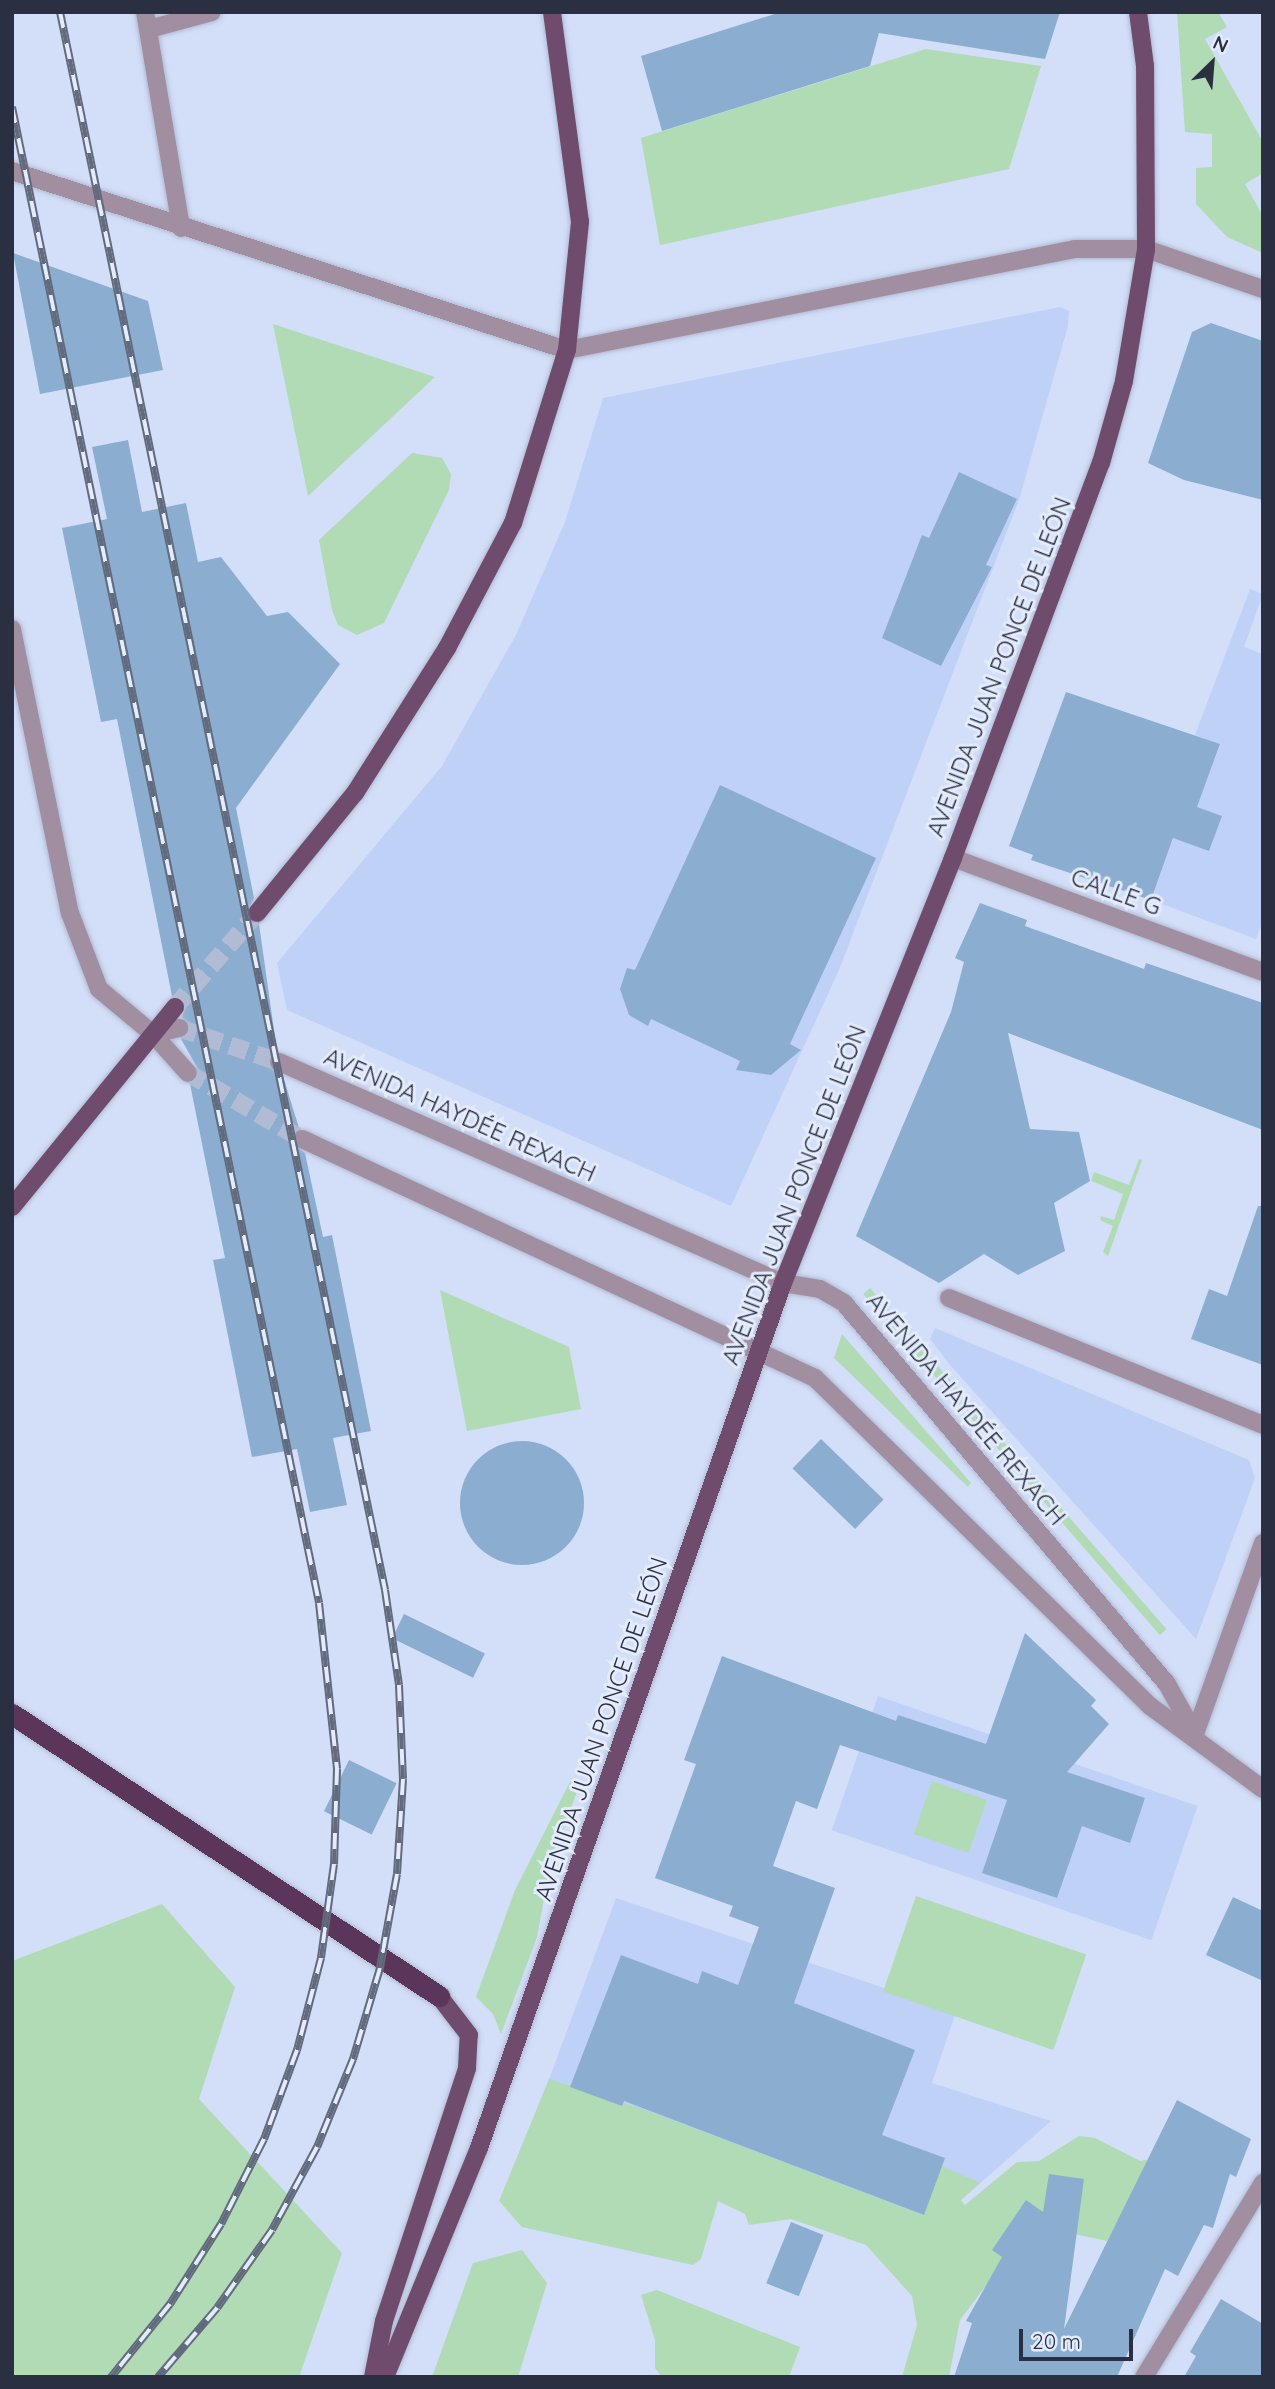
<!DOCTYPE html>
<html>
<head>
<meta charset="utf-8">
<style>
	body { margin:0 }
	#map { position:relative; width:1275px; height:2389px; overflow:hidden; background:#d3def8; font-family:Quicksand,sans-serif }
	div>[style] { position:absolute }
	.built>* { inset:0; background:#c0d1f8; transform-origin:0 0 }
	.green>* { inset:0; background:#b0dbb5; transform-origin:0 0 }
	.building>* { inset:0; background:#8baed0; transform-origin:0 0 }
	.round { border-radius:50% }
	.minor-tunnel>* { height:18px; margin-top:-9px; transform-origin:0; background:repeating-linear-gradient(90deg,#b1bbd3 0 18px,transparent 0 27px) }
	.major-tunnel>* { height:18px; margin-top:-9px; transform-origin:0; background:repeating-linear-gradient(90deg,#b1bbd3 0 18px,transparent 0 27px) }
	.roads { filter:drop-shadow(0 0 2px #b1bbd3) drop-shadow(0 0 2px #b1bbd3) }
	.minor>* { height:18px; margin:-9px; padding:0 9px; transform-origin:9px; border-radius:9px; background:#a28ea1 }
	.major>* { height:18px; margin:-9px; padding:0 9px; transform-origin:9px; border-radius:9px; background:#6f4c6e }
	.highway>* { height:21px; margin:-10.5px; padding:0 10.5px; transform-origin:10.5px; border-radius:10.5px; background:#5c355b }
	.rail>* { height:8px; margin-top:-4px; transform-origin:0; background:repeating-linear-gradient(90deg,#e3ebfc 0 16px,#626a7e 0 32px); box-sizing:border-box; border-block:2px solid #626a7e }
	span { translate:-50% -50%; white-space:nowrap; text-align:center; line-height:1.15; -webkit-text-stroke:6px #e3ebfc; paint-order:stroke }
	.street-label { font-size:24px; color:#2a3041 }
	.frame { position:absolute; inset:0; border:14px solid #2a3041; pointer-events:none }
	.north { position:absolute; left:1177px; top:28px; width:70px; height:70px; -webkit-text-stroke:5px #e3ebfc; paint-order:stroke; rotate:25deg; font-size:19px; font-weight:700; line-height:28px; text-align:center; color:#2a3041 }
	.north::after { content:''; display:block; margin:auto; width:24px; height:32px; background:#2a3041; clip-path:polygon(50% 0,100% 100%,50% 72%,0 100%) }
	.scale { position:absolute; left:1019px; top:2329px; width:114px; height:32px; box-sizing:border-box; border:4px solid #2a3041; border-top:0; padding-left:9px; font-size:21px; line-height:24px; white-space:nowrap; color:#2a3041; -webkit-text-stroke:5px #e3ebfc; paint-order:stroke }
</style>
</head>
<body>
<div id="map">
	<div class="built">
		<div style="clip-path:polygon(1060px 307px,1069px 311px,1068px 326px,1019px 500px,839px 970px,731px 1206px,287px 1010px,277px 963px,442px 766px,516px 635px,565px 522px,603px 398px)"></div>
		<div style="clip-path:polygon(1250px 589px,1263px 594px,1244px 647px,1263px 654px,1263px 921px,1256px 939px,1151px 900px,1186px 803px,1197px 807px,1220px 745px,1195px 735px)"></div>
		<div style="clip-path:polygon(935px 1328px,1249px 1460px,1255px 1478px,1196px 1639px,950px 1365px,930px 1339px)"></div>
		<div style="left:878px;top:1696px;width:338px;height:142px;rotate:19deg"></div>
		<div style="clip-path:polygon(616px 1898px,956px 2012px,932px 2083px,1051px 2121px,961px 2200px,919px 2225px,541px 2101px)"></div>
	</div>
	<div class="green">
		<div style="clip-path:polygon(1177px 12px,1218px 12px,1227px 27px,1205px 39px,1263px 142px,1263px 173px,1245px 184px,1263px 216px,1263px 253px,1227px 237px,1196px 204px,1196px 168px,1212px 167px,1212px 134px,1185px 132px)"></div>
		<div style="clip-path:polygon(926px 49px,1041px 66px,1009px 169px,660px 245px,641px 138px)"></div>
		<div style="clip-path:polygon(273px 324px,435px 377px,308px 496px)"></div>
		<div style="clip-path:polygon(412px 453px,442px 458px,451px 474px,449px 490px,384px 623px,357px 635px,338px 625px,332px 610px,319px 540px)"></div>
		<div style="clip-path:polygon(1139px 1159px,1142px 1160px,1108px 1256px,1103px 1252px,1113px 1226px,1100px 1220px,1101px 1216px,1114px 1220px,1123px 1194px,1091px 1181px,1094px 1172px,1129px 1185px)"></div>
		<div style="left:870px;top:1288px;width:452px;height:9px;rotate:49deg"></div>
		<div style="clip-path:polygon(440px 1290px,569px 1347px,581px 1409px,467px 1431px)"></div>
		<div style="clip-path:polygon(842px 1334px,971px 1483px,968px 1487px,834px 1358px)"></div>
		<div style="clip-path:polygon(572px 1778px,581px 1781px,550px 1865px,537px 1937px,501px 2034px,493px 2014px,476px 1997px,515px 1890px)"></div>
		<div style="left:932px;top:1781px;width:58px;height:56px;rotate:19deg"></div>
		<div style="left:916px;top:1896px;width:180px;height:101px;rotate:19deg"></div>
		<div style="clip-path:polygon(162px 1904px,235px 1987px,199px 2099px,342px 2253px,299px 2377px,12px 2377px,12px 1961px)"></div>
		<div style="clip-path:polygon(549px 2079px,643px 2109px,923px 2215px,942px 2166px,980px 2183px,961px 2200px,965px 2205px,1017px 2162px,1039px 2161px,1079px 2136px,1095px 2138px,1140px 2161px,1151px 2159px,1107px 2241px,1065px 2232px,1000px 2267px,960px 2320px,949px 2377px,902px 2377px,917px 2325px,912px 2296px,866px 2245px,791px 2219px,749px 2225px,745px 2214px,718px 2201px,701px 2259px,693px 2265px,522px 2227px,499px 2201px)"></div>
		<div style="clip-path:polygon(522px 2250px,547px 2283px,518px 2377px,432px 2377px,473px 2263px)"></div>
		<div style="clip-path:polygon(657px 2290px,800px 2347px,789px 2377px,662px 2377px,655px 2368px,655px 2340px,641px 2295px)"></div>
	</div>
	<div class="building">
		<div style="clip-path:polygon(781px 12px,1060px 12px,1045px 59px,879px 33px,870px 66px,662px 131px,641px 56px)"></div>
		<div style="clip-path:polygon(13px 253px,148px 301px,163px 370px,40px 394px)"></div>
		<div style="clip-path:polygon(1211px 323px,1263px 341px,1263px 500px,1184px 480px,1148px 463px,1192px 332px)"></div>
		<div style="clip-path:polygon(128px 440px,142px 512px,186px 503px,198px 562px,221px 557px,267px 616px,288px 612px,340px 664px,236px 808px,254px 898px,246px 916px,259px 924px,277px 1051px,268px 1064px,283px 1076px,299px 1128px,291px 1141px,305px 1153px,323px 1237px,332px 1235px,371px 1431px,333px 1438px,347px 1505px,310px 1512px,297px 1449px,252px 1457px,213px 1260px,225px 1258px,190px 1084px,199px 1071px,181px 1039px,190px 1031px,182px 1017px,186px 1004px,172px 996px,117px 719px,101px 722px,62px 528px,107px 519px,92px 447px)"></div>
		<div style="clip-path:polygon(959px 472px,1017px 499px,986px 565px,992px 567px,941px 666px,882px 638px,922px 535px,929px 538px)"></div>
		<div style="clip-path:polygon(1066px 692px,1220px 744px,1197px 807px,1222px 816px,1209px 851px,1173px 838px,1151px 900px,1031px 860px,1033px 855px,1009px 846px)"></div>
		<div style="clip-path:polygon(720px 785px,876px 858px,790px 1044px,801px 1050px,771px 1075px,736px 1070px,740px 1061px,651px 1019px,648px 1026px,629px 1015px,620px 989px,627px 968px,635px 970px)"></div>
		<div style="clip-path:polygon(980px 903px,1027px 920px,1025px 926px,1144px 969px,1146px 963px,1263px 1003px,1263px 1130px,1008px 1033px,1030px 1129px,1079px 1132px,1090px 1181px,1054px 1203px,1065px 1251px,1018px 1275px,984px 1254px,939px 1283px,856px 1236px,951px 1012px,964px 962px,955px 958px)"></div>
		<div style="clip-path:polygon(1258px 1206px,1263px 1206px,1263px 1365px,1191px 1339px,1209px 1289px,1227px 1296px)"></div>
		<div style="left:821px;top:1439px;width:87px;height:41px;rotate:44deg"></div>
		<div class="round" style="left:460px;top:1441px;width:124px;height:124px"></div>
		<div style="left:404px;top:1614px;width:90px;height:27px;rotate:26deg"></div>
		<div style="clip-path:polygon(1025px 1633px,1096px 1700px,1091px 1706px,1109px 1724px,1067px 1772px,1145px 1798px,1130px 1843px,1082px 1826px,1057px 1898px,982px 1873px,1007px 1800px,840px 1745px,817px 1809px,796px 1801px,773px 1866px,835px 1888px,794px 2003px,915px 2050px,882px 2135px,945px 2158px,924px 2215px,624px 2101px,622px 2106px,570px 2087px,621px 1955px,698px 1984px,702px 1971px,738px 1985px,759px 1927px,729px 1916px,733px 1906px,655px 1878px,696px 1764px,684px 1760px,722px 1656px,896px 1721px,898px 1715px,986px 1744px)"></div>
		<div style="left:349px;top:1760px;width:53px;height:57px;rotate:26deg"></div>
		<div style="clip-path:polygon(1233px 1897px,1263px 1911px,1263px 1981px,1206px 1955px)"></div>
		<div style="clip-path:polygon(1177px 2100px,1251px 2139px,1236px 2177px,1230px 2174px,1213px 2228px,1204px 2225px,1178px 2276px,1165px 2269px,1117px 2377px,954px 2377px,972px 2323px,966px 2321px,1002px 2257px,992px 2250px,1026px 2200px,1043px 2212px,1049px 2174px,1084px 2179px,1064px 2329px)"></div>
		<div style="left:791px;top:2222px;width:35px;height:66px;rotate:22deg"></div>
		<div style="clip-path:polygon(1221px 2299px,1263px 2324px,1263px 2377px,1184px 2377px,1196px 2356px,1190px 2352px)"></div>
	</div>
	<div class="minor-tunnel">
		<div style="left:179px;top:1028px;width:106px;rotate:18.8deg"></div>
		<div style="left:188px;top:1073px;width:132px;rotate:30.1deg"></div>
	</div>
	<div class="major-tunnel">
		<div style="left:175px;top:1007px;width:125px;rotate:-48.9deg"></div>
	</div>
	<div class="roads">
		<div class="minor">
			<div style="left:145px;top:12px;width:219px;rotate:80.5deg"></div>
			<div style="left:149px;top:29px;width:65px;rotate:-15.1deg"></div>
			<div style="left:12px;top:171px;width:583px;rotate:17.88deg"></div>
			<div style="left:567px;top:350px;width:518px;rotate:-11.24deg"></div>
			<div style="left:1075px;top:249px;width:71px"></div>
			<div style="left:1146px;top:249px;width:124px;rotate:18.9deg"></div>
			<div style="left:12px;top:629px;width:290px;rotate:78.5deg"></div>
			<div style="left:70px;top:913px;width:81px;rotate:69.1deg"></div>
			<div style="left:99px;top:989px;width:70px;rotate:39.8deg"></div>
			<div style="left:153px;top:1034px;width:52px;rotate:48.1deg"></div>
			<div style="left:953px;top:858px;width:330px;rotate:20.2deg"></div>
			<div style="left:153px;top:1034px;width:27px;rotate:-13deg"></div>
			<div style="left:279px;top:1062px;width:550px;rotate:23.68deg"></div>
			<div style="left:783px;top:1283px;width:37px;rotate:9deg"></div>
			<div style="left:820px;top:1289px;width:28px;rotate:30deg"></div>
			<div style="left:844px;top:1303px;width:499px;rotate:49.7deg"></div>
			<div style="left:1167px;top:1684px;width:57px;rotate:60.8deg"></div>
			<div style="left:302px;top:1139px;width:566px;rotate:24.98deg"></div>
			<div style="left:815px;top:1378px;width:469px;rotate:44.4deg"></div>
			<div style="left:1150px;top:1706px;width:140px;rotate:36.3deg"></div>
			<div style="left:949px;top:1298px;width:339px;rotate:22deg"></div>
			<div style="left:1195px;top:1734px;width:203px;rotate:-70.4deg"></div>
			<div style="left:1144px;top:2377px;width:228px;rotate:-58.5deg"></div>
		</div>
		<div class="major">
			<div style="left:257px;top:913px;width:155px;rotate:-50.8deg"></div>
			<div style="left:355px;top:793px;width:172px;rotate:-57.6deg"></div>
			<div style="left:447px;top:648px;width:141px;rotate:-62.2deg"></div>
			<div style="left:513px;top:523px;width:181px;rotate:-72.7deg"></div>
			<div style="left:567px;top:350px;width:129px;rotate:-84.2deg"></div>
			<div style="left:580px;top:222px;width:212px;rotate:-97.6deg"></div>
			<div style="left:12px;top:1207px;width:258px;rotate:-50.8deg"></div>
			<div style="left:373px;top:2377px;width:57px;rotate:-78.9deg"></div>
			<div style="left:384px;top:2321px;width:266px;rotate:-71.8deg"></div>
			<div style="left:467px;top:2068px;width:33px;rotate:-87deg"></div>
			<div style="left:469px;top:2035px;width:49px;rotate:-127.6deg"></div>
			<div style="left:385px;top:2377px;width:248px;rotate:-67.7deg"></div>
			<div style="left:479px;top:2148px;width:917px;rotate:-70.64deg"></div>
			<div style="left:783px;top:1283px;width:458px;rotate:-68.2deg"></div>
			<div style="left:953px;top:858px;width:422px;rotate:-69.5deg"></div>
			<div style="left:1101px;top:463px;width:85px;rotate:-74.3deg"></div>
			<div style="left:1124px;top:381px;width:134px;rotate:-80.5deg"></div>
			<div style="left:1146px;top:249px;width:183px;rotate:-90.3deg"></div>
			<div style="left:1145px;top:66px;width:54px;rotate:-97.4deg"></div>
		</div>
		<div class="highway">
			<div style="left:12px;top:1714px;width:512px;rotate:33.44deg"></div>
		</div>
	</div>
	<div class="rail">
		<div style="left:60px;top:12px;width:1611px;rotate:78.36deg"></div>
		<div style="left:385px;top:1590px;width:96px;rotate:81.6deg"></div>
		<div style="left:399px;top:1685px;width:94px;rotate:87.6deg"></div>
		<div style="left:403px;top:1779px;width:95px;rotate:93.6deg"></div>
		<div style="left:397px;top:1874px;width:96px;rotate:100.3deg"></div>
		<div style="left:380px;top:1968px;width:95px;rotate:106.5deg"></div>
		<div style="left:353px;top:2059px;width:95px;rotate:112.2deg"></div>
		<div style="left:317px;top:2147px;width:94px;rotate:118.5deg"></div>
		<div style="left:272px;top:2230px;width:95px;rotate:125.2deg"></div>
		<div style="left:217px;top:2308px;width:91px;rotate:130.5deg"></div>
		<div style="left:12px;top:107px;width:1527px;rotate:78.4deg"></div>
		<div style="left:319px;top:1603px;width:167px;rotate:83.8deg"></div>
		<div style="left:337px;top:1769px;width:95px;rotate:91.8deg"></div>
		<div style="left:334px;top:1864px;width:95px;rotate:97.9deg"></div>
		<div style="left:321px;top:1958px;width:95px;rotate:104.6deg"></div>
		<div style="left:297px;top:2050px;width:95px;rotate:110.3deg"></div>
		<div style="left:264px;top:2139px;width:95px;rotate:116.8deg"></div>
		<div style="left:221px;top:2224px;width:95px;rotate:122.5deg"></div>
		<div style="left:170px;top:2304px;width:94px;rotate:128.9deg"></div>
	</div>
	<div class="street-label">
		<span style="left:999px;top:667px;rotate:-69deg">AVENIDA JUAN PONCE DE LEÓN</span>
		<span style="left:1116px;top:892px;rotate:20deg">CALLE G</span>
		<span style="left:460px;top:1115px;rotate:24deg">AVENIDA HAYDÉE REXACH</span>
		<span style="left:794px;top:1195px;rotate:-69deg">AVENIDA JUAN PONCE DE LEÓN</span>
		<span style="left:966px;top:1409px;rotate:50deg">AVENIDA HAYDÉE REXACH</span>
		<span style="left:601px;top:1729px;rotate:-71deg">AVENIDA JUAN PONCE DE LEÓN</span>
	</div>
	<div class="frame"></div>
	<div class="north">N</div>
	<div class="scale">20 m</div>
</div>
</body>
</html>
